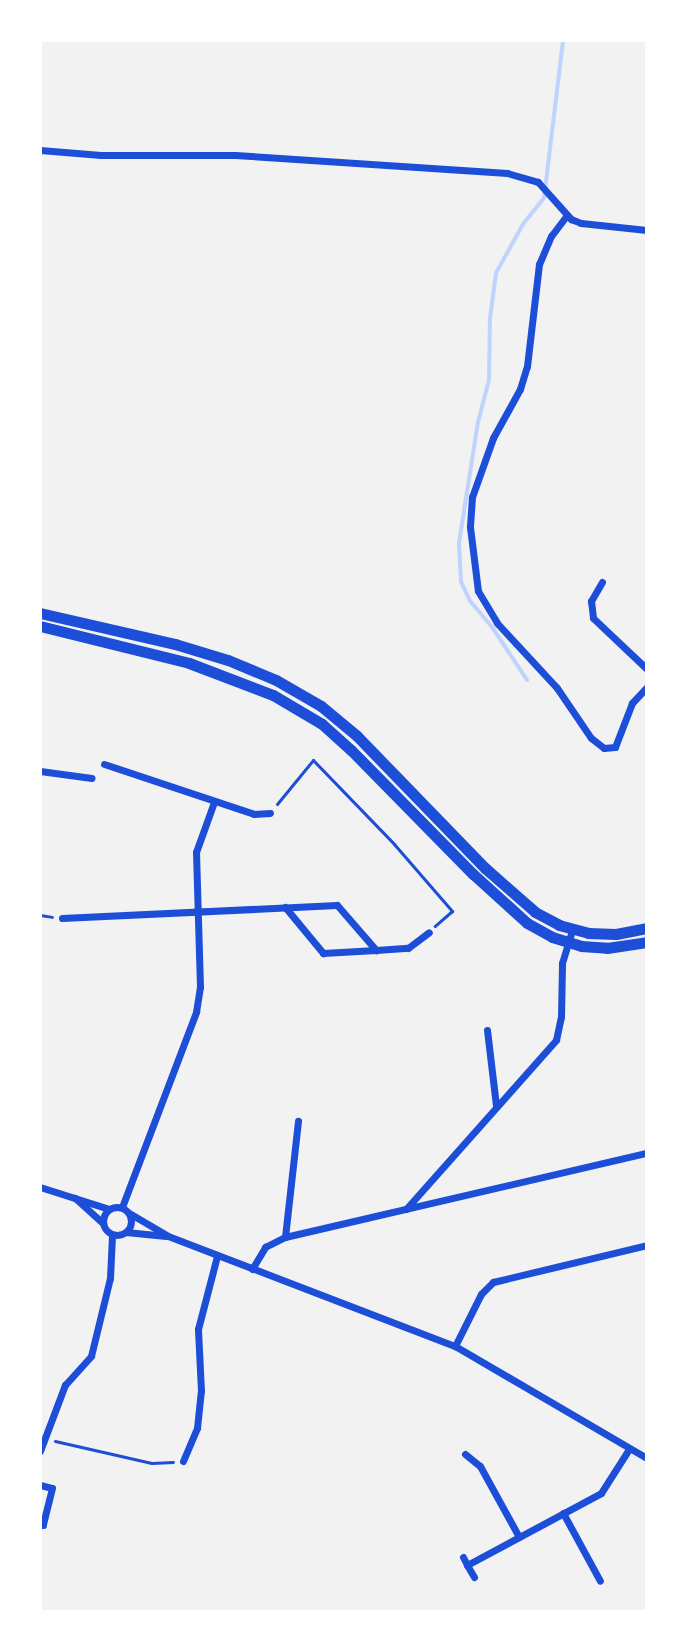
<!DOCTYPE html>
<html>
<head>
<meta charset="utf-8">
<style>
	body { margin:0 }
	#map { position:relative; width:687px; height:1652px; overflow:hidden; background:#f2f2f2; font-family:Cabin,sans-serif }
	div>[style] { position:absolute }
	.stream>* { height:4px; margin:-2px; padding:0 2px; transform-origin:2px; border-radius:2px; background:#bfd3fe }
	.path>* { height:3px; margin:-1.5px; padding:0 1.5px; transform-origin:1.5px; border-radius:1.5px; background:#1d4ed8 }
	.minor>* { height:7px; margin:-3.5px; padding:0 3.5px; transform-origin:3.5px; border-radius:3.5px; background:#1d4ed8 }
	.minor>.ring { margin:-3.5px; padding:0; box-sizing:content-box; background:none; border:7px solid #1d4ed8; border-radius:50% }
	.secondary>* { height:11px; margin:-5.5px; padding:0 5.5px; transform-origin:5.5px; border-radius:5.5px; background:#1d4ed8 }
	span { translate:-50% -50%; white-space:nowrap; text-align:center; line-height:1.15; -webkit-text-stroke:8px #fff; paint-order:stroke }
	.frame { position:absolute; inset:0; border:42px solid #fff; pointer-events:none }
</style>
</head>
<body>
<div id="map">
	<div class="stream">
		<div style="left:527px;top:680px;width:64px;rotate:-123.4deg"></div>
		<div style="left:492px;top:627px;width:34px;rotate:-130deg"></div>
		<div style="left:470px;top:601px;width:21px;rotate:-115deg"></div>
		<div style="left:461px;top:582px;width:39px;rotate:-93deg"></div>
		<div style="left:459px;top:543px;width:122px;rotate:-81.1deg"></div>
		<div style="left:478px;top:422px;width:43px;rotate:-75.3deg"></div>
		<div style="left:489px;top:380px;width:62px;rotate:-89.1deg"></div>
		<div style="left:490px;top:318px;width:45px;rotate:-82.4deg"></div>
		<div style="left:496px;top:273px;width:56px;rotate:-61.1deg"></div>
		<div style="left:523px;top:224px;width:33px;rotate:-51deg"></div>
		<div style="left:544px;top:198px;width:159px;rotate:-83.1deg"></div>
	</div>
	<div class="path">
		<div style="left:277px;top:804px;width:57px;rotate:-50.7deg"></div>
		<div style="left:313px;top:760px;width:117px;rotate:46deg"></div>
		<div style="left:394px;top:844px;width:89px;rotate:49.1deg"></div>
		<div style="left:452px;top:911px;width:23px;rotate:139deg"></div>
		<div style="left:40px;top:915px;width:12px;rotate:9deg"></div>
		<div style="left:55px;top:1441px;width:99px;rotate:12.8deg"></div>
		<div style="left:152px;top:1463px;width:21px;rotate:-3deg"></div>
	</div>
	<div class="minor">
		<div style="left:40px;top:150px;width:61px;rotate:4.7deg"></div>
		<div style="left:101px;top:155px;width:134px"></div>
		<div style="left:235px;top:155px;width:273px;rotate:3.8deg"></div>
		<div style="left:507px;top:173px;width:32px;rotate:16deg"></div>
		<div style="left:538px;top:182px;width:50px;rotate:48.3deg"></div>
		<div style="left:571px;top:219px;width:11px;rotate:22deg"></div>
		<div style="left:581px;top:223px;width:66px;rotate:6.1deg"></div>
		<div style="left:567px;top:215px;width:26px;rotate:127deg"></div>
		<div style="left:551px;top:236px;width:30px;rotate:113deg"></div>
		<div style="left:539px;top:264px;width:103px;rotate:96.7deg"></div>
		<div style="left:527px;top:366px;width:24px;rotate:107deg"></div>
		<div style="left:520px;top:389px;width:56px;rotate:118.9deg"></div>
		<div style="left:493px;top:438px;width:63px;rotate:109.6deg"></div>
		<div style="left:472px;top:497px;width:30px;rotate:94deg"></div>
		<div style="left:470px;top:527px;width:64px;rotate:82.9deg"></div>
		<div style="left:478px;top:591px;width:37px;rotate:59deg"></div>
		<div style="left:497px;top:623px;width:88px;rotate:47.3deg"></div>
		<div style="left:557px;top:688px;width:60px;rotate:55.8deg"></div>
		<div style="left:591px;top:738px;width:16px;rotate:38deg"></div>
		<div style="left:604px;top:748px;width:11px;rotate:-5deg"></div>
		<div style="left:615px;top:747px;width:47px;rotate:-68.9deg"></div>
		<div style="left:632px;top:703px;width:22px;rotate:-47deg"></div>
		<div style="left:602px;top:582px;width:22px;rotate:120deg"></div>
		<div style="left:591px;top:601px;width:17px;rotate:83deg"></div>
		<div style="left:593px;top:618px;width:74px;rotate:43.4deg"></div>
		<div style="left:104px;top:764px;width:158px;rotate:18.4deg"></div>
		<div style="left:254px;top:814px;width:16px;rotate:-4deg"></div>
		<div style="left:40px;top:771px;width:52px;rotate:7.7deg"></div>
		<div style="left:285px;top:907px;width:60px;rotate:50.4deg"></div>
		<div style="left:323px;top:953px;width:53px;rotate:-3.2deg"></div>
		<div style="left:62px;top:918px;width:275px;rotate:-2.7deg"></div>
		<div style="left:337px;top:905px;width:60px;rotate:49.1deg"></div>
		<div style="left:376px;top:950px;width:32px;rotate:-4deg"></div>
		<div style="left:408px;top:948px;width:26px;rotate:-37deg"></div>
		<div style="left:487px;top:1030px;width:76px;rotate:83.2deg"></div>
		<div style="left:40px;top:1187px;width:72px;rotate:17.7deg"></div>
		<div style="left:75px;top:1198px;width:36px;rotate:42deg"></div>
		<div class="ring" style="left:103px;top:1207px;width:21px;height:21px"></div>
		<div style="left:122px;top:1207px;width:209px;rotate:-69.2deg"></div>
		<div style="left:196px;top:1012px;width:25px;rotate:-81deg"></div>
		<div style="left:200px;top:987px;width:135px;rotate:-91.7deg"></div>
		<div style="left:196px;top:852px;width:53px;rotate:-70.2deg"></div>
		<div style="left:406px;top:1209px;width:226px;rotate:-48.4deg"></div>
		<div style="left:556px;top:1040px;width:24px;rotate:-78deg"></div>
		<div style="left:561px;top:1017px;width:54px;rotate:-88.9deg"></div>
		<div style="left:562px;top:963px;width:34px;rotate:-73deg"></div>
		<div style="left:129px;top:1213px;width:45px;rotate:30.5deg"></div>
		<div style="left:168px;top:1236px;width:307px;rotate:21deg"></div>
		<div style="left:455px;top:1346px;width:222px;rotate:30.3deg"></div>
		<div style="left:126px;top:1232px;width:40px;rotate:5.7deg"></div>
		<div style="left:285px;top:1237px;width:117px;rotate:-83.6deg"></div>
		<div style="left:252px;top:1269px;width:26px;rotate:-59deg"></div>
		<div style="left:265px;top:1247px;width:22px;rotate:-27deg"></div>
		<div style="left:285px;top:1237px;width:372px;rotate:-13.1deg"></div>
		<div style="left:455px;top:1346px;width:58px;rotate:-63.4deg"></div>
		<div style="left:481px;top:1294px;width:17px;rotate:-45deg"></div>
		<div style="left:493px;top:1282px;width:158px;rotate:-13.5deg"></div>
		<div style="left:40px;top:1451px;width:71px;rotate:-69.3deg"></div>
		<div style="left:65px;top:1385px;width:39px;rotate:-48deg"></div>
		<div style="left:91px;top:1356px;width:80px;rotate:-76.3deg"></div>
		<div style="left:110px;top:1278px;width:43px;rotate:-87.3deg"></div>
		<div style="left:465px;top:1454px;width:19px;rotate:39deg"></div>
		<div style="left:480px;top:1466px;width:81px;rotate:61.2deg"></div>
		<div style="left:183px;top:1461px;width:36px;rotate:-67deg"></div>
		<div style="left:197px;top:1428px;width:37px;rotate:-84deg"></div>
		<div style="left:201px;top:1391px;width:62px;rotate:-92.8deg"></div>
		<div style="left:198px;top:1329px;width:75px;rotate:-75.4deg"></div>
		<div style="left:40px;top:1485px;width:12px;rotate:14deg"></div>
		<div style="left:52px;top:1488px;width:38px;rotate:104deg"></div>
		<div style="left:43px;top:1525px;width:3px;rotate:180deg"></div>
		<div style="left:563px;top:1513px;width:77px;rotate:61.4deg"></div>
		<div style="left:463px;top:1557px;width:9px;rotate:63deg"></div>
		<div style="left:467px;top:1565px;width:152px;rotate:-28.2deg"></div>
		<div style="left:601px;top:1493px;width:52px;rotate:-57.5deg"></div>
		<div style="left:467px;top:1565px;width:14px;rotate:60deg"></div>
	</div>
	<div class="secondary">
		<div style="left:40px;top:613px;width:139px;rotate:12.9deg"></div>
		<div style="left:175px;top:644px;width:55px;rotate:16.8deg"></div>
		<div style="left:228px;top:660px;width:52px;rotate:22.6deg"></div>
		<div style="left:276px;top:680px;width:52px;rotate:30deg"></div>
		<div style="left:321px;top:706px;width:47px;rotate:39.8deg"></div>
		<div style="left:357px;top:736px;width:184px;rotate:45.9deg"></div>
		<div style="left:485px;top:868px;width:67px;rotate:41.3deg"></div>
		<div style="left:535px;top:912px;width:27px;rotate:28deg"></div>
		<div style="left:559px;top:925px;width:30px;rotate:15deg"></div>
		<div style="left:588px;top:933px;width:28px;rotate:2deg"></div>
		<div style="left:616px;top:934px;width:32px;rotate:-11deg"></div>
		<div style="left:40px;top:626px;width:154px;rotate:13.9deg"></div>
		<div style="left:189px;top:663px;width:90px;rotate:20.9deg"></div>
		<div style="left:273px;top:695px;width:57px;rotate:30.6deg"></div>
		<div style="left:322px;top:724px;width:39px;rotate:42deg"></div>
		<div style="left:351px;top:750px;width:174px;rotate:45.5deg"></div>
		<div style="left:473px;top:874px;width:73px;rotate:42.2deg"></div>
		<div style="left:527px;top:923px;width:29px;rotate:29deg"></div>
		<div style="left:552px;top:937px;width:30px;rotate:17deg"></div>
		<div style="left:581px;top:946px;width:26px;rotate:4deg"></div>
		<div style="left:607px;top:948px;width:40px;rotate:-8.5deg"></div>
	</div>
	<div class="frame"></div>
</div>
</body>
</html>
